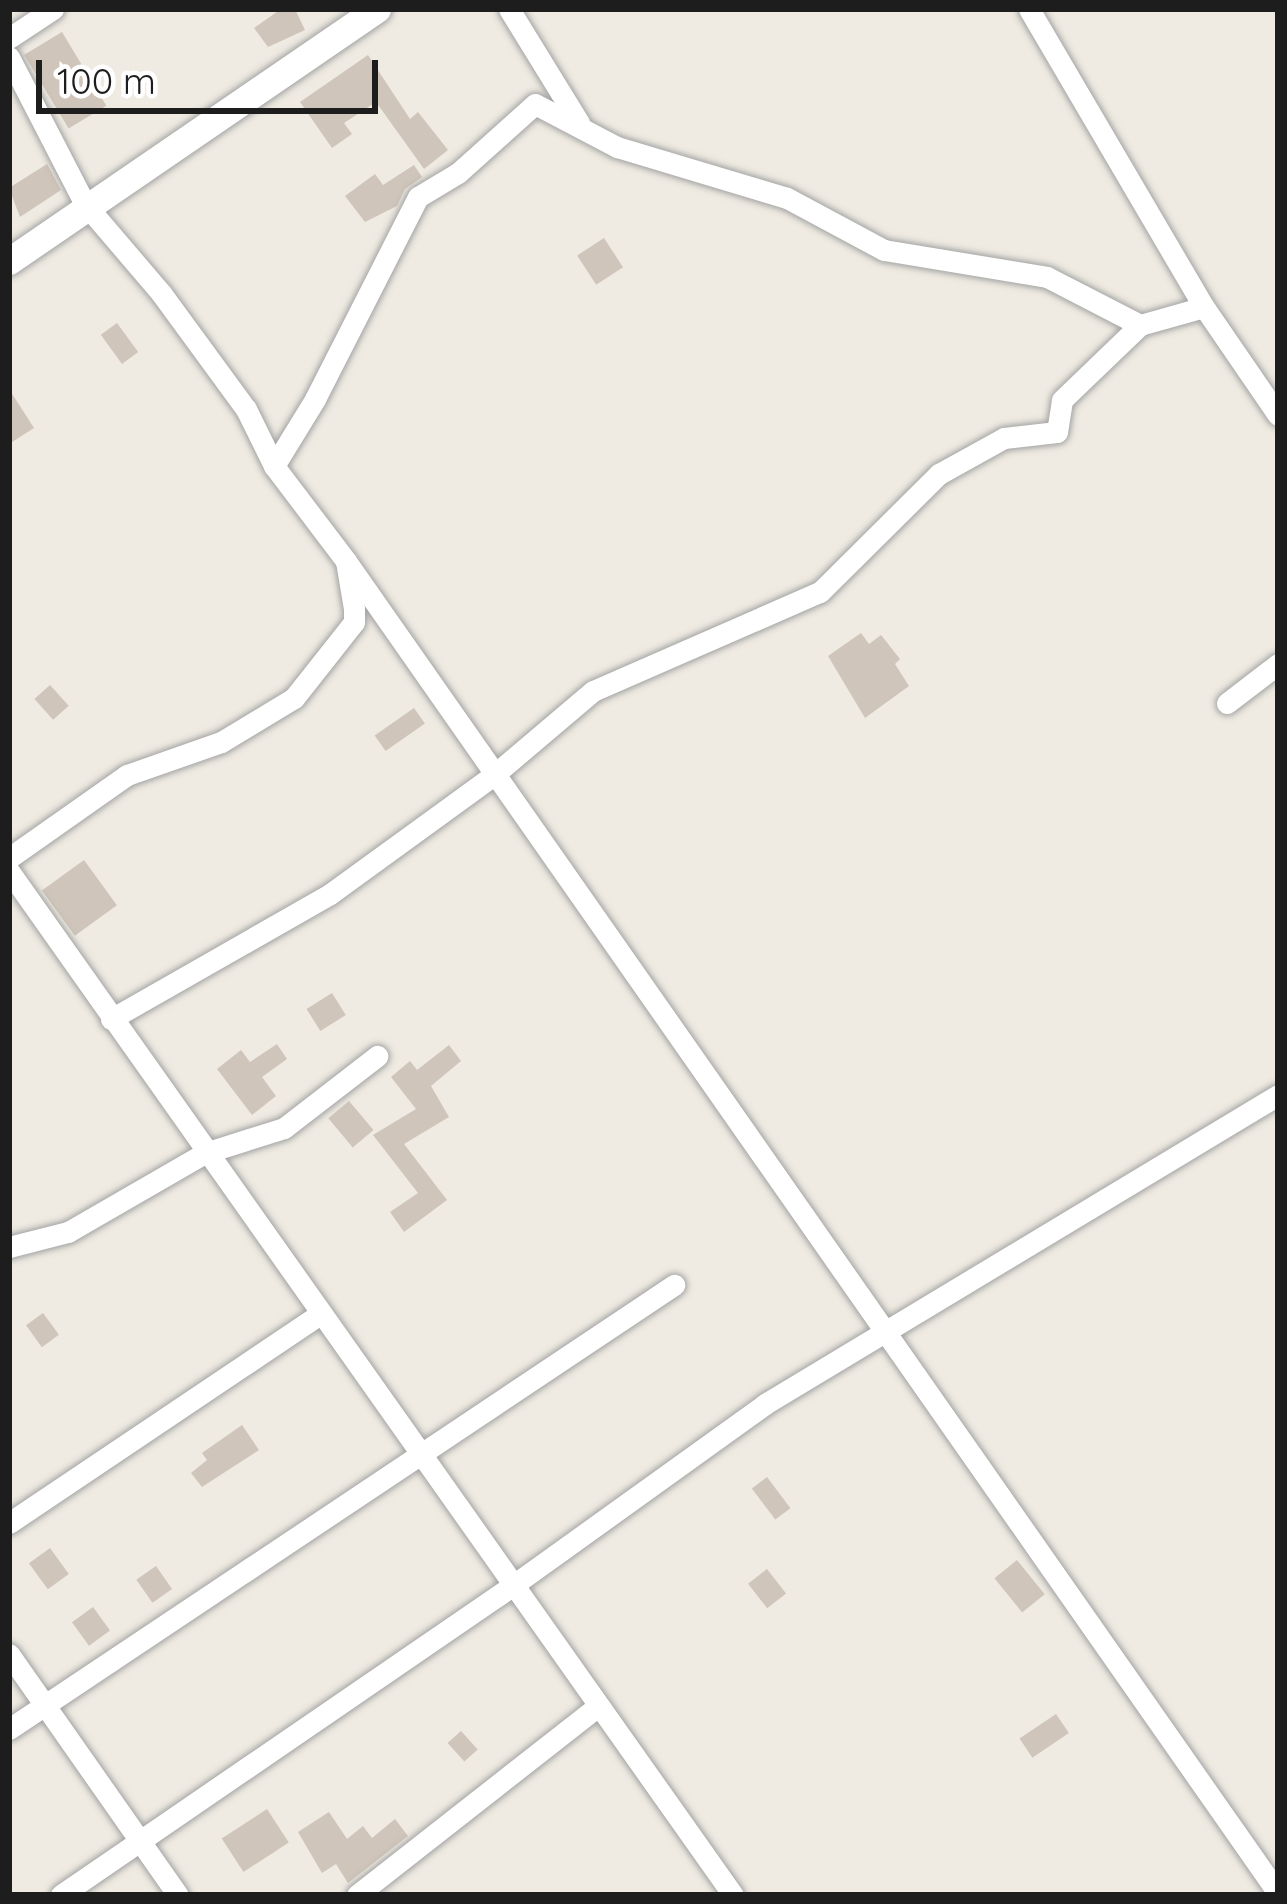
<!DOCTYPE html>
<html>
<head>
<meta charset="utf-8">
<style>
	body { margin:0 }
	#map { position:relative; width:1287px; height:1904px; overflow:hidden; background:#efebe2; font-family:Quicksand,sans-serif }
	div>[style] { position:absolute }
	.building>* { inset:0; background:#cfc5ba; transform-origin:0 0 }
	.roads { filter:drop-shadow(0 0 3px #a4a4a4) drop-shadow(0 0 3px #a4a4a4) }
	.minor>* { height:21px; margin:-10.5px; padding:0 10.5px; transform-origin:10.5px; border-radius:10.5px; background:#fff }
	.tertiary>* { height:27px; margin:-13.5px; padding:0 13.5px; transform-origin:13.5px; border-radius:13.5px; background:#fff }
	span { translate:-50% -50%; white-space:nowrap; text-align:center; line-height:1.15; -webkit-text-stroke:9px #fff; paint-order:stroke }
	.frame { position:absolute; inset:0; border:12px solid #1d1d1d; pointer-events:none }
	.scale { position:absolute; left:36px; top:60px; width:342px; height:54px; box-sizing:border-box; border:6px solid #1d1d1d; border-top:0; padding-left:15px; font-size:36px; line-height:42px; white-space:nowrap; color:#1d1d1d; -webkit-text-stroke:9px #fff; paint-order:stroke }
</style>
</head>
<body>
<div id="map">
	<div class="building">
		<div style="clip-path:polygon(281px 9px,295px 9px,305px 30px,268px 47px,254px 28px)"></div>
		<div style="left:62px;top:32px;width:86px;height:44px;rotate:59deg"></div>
		<div style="clip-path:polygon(368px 55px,410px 119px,418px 112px,448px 150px,424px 169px,376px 102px,344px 123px,352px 134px,332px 148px,300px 102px)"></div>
		<div style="clip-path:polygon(47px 164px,61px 190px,20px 217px,9px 188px)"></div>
		<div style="clip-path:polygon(414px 165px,422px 177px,405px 189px,397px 206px,365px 222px,345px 196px,375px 174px,383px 185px)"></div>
		<div style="left:604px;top:238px;width:35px;height:32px;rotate:57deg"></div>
		<div style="left:117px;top:323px;width:36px;height:20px;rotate:54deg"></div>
		<div style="clip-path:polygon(9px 389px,34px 428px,9px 444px)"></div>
		<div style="clip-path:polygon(861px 633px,869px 644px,881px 635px,900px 659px,895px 664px,909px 686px,865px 718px,828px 656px)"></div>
		<div style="left:50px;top:685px;width:28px;height:21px;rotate:48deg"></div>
		<div style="left:414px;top:708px;width:19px;height:48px;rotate:55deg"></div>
		<div style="left:84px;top:860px;width:56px;height:52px;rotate:54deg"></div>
		<div style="left:332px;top:993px;width:26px;height:30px;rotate:58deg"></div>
		<div style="clip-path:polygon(277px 1044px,287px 1059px,262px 1077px,276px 1096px,252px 1115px,217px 1069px,241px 1050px,250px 1062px)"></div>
		<div style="clip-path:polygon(449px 1045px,461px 1061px,431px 1086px,449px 1117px,404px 1144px,447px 1200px,404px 1232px,390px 1212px,418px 1193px,373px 1135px,416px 1109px,391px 1077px,410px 1061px,417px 1070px)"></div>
		<div style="left:349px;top:1101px;width:38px;height:27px;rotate:50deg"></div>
		<div style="left:43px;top:1313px;width:27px;height:21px;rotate:54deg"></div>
		<div style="clip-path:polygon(242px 1425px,259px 1450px,202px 1487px,191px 1473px,207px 1460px,202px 1453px)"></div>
		<div style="left:767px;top:1477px;width:39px;height:19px;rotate:53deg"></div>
		<div style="left:50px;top:1548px;width:32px;height:26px;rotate:54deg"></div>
		<div style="left:1017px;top:1560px;width:44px;height:29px;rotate:51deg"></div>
		<div style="left:156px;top:1566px;width:28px;height:24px;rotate:55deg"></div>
		<div style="left:767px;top:1569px;width:31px;height:24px;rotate:52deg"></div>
		<div style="left:93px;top:1607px;width:29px;height:26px;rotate:54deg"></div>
		<div style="left:1056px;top:1714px;width:23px;height:44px;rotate:56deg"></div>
		<div style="left:461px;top:1731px;width:25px;height:18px;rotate:48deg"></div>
		<div style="left:267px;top:1809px;width:40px;height:54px;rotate:57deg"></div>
		<div style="clip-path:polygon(329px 1812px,347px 1839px,363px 1826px,372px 1838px,395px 1819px,408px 1836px,348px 1883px,336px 1864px,322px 1873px,298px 1832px)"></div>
	</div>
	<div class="roads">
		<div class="minor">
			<div style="left:509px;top:9px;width:134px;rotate:58.4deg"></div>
			<div style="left:1029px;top:9px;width:346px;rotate:59.6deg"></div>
			<div style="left:1204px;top:307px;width:131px;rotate:55.6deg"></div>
			<div style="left:9px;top:38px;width:53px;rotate:-33.4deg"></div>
			<div style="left:9px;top:57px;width:165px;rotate:62.7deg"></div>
			<div style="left:85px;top:204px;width:117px;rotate:49.5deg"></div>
			<div style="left:161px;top:293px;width:144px;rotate:53.8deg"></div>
			<div style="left:246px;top:409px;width:64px;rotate:63.8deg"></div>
			<div style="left:274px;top:466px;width:119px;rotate:52.8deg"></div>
			<div style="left:346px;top:561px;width:49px;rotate:80.5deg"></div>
			<div style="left:354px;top:609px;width:13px;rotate:90deg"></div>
			<div style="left:354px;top:622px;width:97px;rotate:128.3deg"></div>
			<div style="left:294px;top:698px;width:85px;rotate:148.9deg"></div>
			<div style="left:221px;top:742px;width:100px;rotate:160.7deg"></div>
			<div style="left:127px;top:775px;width:144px;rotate:144.9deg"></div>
			<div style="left:274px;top:466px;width:79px;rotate:-58.5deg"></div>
			<div style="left:315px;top:399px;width:227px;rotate:-63deg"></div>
			<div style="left:418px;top:197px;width:47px;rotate:-31deg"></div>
			<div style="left:458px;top:173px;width:103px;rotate:-41.9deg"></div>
			<div style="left:535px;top:104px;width:93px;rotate:27.7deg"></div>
			<div style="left:617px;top:147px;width:177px;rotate:16.7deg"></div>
			<div style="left:787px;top:198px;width:110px;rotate:28.2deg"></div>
			<div style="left:884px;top:250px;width:165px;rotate:9.4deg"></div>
			<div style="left:1047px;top:277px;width:105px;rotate:27.3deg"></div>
			<div style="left:1140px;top:325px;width:66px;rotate:-15.7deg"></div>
			<div style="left:346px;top:561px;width:1626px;rotate:55.02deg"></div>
			<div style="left:1227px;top:703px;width:64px;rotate:-37.4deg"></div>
			<div style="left:9px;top:871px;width:1254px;rotate:54.74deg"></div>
			<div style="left:111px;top:1019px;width:252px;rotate:-29.7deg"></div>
			<div style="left:330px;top:894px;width:204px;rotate:-36deg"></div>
			<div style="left:495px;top:774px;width:128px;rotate:-40.3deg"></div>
			<div style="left:593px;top:691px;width:248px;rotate:-23.6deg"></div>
			<div style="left:820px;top:592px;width:168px;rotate:-44.8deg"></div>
			<div style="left:939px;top:474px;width:74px;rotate:-29deg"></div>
			<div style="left:1004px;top:438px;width:53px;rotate:-6.5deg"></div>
			<div style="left:1057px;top:432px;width:32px;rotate:-81deg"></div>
			<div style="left:1062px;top:400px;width:108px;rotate:-43.9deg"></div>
			<div style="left:9px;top:1247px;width:61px;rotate:-14.3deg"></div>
			<div style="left:68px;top:1232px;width:158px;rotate:-30deg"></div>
			<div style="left:205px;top:1153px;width:83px;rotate:-17.6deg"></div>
			<div style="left:284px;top:1128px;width:118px;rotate:-37.7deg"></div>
			<div style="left:9px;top:1523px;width:372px;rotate:-33.9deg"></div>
			<div style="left:9px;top:1654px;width:294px;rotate:55deg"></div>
			<div style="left:9px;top:1729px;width:800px;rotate:-33.73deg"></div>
			<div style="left:61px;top:1895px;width:547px;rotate:-34.42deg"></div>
			<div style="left:512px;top:1586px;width:312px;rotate:-35.7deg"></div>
			<div style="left:765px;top:1404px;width:599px;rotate:-31.06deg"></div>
			<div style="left:357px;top:1895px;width:306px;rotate:-38.1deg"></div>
		</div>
		<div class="tertiary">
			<div style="left:9px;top:261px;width:446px;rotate:-34.4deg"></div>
		</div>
	</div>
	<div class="frame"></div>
	<div class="scale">100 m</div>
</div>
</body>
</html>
